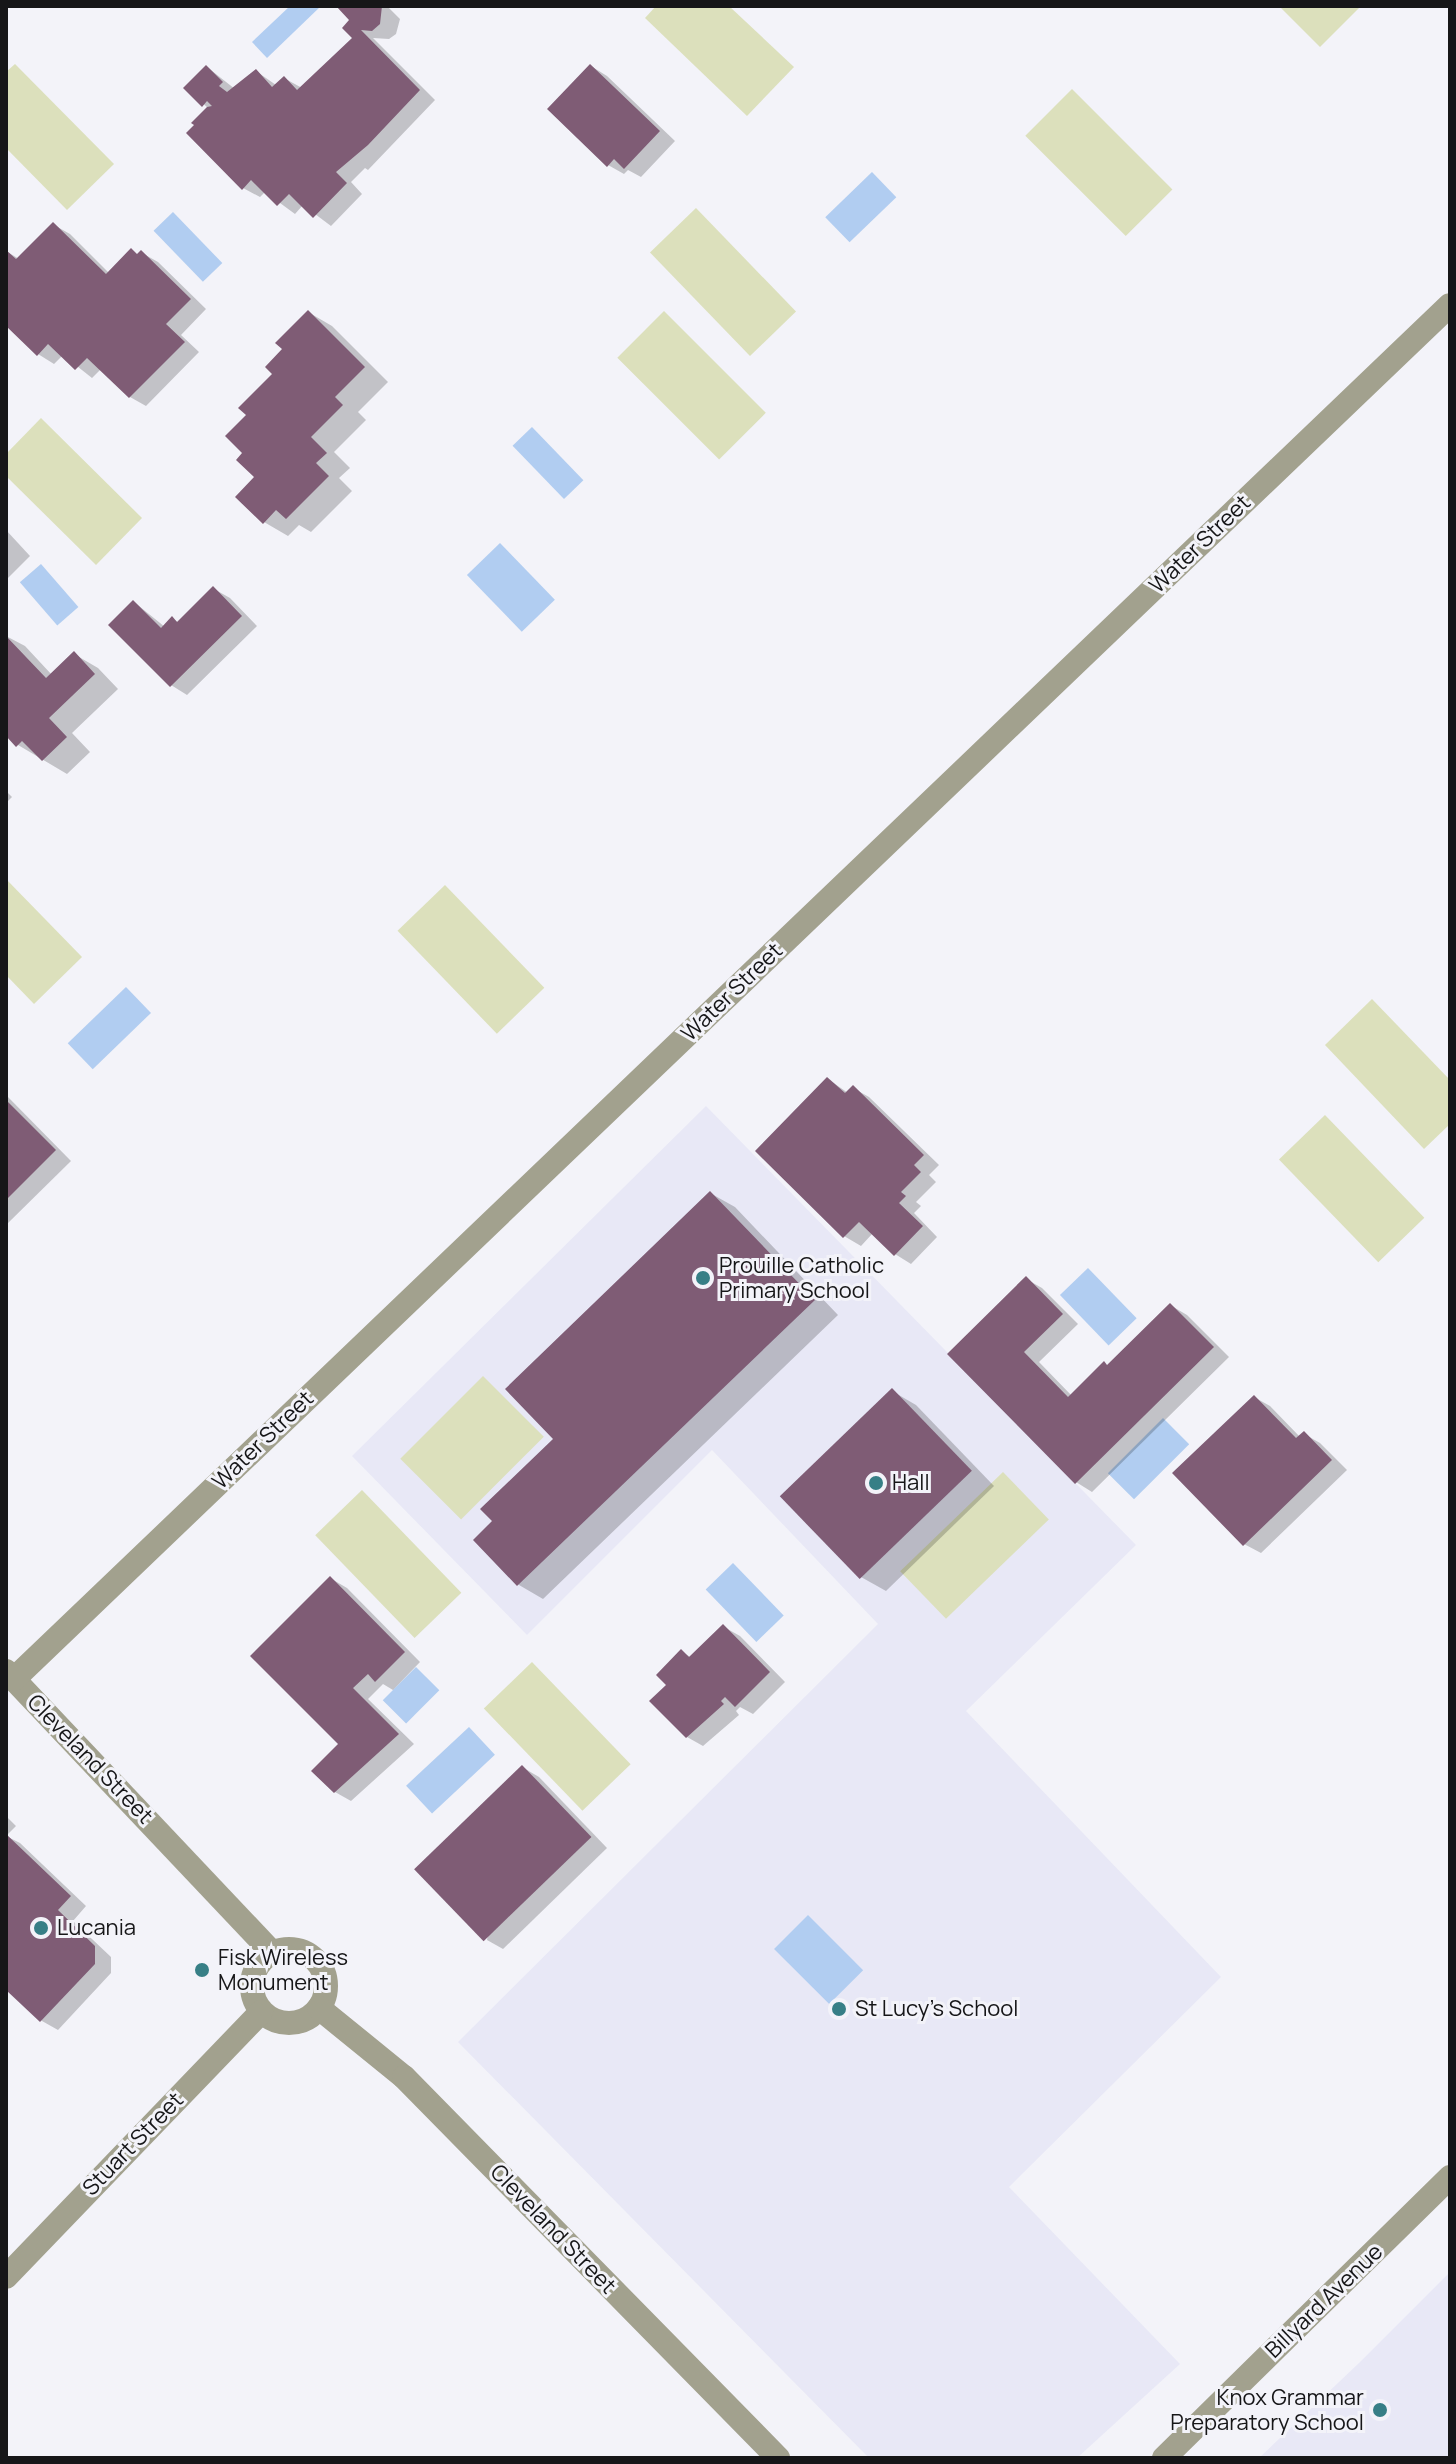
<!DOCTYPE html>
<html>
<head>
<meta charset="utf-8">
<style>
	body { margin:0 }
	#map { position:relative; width:1456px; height:2464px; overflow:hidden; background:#f3f3f9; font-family:Manrope,sans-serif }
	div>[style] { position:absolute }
	.built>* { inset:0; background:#e8e8f6 }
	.green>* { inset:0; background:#dce0bc; transform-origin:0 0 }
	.water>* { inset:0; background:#b1cdf1; transform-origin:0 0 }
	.shadow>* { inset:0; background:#0003 }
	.building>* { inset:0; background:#7f5c75; transform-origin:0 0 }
	.minor>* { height:24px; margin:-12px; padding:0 12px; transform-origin:12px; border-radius:12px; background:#a2a18e }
	.minor>.ring { margin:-12px; padding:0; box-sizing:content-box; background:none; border:24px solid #a2a18e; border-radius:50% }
	.dots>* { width:22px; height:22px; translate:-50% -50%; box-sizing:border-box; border:4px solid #f3f3f9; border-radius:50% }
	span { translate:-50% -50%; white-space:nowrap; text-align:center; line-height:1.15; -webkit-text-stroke:6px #f3f3f9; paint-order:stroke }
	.street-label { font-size:22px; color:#161618 }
	.poi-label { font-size:22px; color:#161618 }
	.left { translate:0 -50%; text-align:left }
	.right { translate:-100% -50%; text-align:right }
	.frame { position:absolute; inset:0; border:8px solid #161618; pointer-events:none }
</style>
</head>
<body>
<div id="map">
	<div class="built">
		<div style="clip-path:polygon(706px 1106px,1136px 1545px,966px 1711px,1221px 1977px,1009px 2187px,1180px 2364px,1077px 2458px,869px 2458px,458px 2042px,878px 1624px,712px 1450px,527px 1635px,352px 1456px)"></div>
		<div style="clip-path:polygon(1450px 2272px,1450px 2458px,1259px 2458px,1359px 2363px)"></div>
	</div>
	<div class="green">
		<div style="clip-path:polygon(656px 6px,729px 6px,794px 67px,747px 116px,645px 18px)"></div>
		<div style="clip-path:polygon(1279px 6px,1361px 6px,1320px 47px)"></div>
		<div style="clip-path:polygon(15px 64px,114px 164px,67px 210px,6px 148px,6px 72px)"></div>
		<div style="left:1072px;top:89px;width:142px;height:66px;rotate:45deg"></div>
		<div style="left:696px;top:208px;width:144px;height:64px;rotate:46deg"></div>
		<div style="left:664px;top:311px;width:144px;height:66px;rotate:45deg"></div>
		<div style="clip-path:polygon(41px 418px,142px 518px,96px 565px,6px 476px,6px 454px)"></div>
		<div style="clip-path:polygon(6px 879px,82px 957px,34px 1004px,6px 975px)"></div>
		<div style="left:445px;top:885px;width:143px;height:66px;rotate:46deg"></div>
		<div style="clip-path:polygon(1372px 999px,1450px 1080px,1450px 1124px,1424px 1149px,1325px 1045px)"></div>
		<div style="left:1325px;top:1115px;width:143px;height:64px;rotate:46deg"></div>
		<div style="left:483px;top:1376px;width:86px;height:117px;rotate:45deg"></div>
		<div style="left:1003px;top:1472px;width:66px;height:143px;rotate:46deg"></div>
		<div style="left:362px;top:1490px;width:143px;height:65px;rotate:46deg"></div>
		<div style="left:532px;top:1662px;width:142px;height:67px;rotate:46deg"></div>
	</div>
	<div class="water">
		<div style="clip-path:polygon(290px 6px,321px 6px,267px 58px,252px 42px)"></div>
		<div style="left:872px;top:172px;width:35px;height:65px;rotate:46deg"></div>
		<div style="left:173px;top:212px;width:71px;height:27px;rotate:46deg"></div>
		<div style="left:532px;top:427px;width:74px;height:27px;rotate:46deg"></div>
		<div style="left:500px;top:543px;width:79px;height:46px;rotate:46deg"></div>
		<div style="left:41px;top:564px;width:57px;height:28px;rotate:49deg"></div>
		<div style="left:126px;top:987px;width:36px;height:81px;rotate:46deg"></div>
		<div style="left:1088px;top:1268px;width:70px;height:39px;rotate:46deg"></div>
		<div style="left:1163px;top:1418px;width:37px;height:78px;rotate:45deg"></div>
		<div style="left:733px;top:1563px;width:73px;height:38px;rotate:46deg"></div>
		<div style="left:416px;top:1667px;width:33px;height:47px;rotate:45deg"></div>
		<div style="left:469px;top:1727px;width:38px;height:86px;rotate:47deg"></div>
		<div style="left:808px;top:1915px;width:78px;height:48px;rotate:45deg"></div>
	</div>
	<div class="shadow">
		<div style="clip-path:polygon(339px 6px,387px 6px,400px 19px,396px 34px,389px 39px,373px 38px,435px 100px,368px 170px,365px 168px,351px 182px,362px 194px,331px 226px,303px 205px,295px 214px,265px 192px,260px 197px,243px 188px,208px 108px,186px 88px,207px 67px,235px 89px,256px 71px,276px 85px,284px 78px,302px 88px,354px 38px,352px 20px)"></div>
		<div style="clip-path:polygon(591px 66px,607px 76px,675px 141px,641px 177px,628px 170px,624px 174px,608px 165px)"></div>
		<div style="clip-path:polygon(54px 225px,70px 234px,109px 273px,142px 253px,158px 262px,206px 309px,181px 335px,199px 352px,146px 406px,130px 397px,101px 369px,92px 378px,63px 355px,54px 364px,38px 354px,6px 323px,6px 251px,19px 259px)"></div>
		<div style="clip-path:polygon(308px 312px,332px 326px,388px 382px,358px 412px,366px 420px,334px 452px,350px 468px,339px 478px,352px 491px,311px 532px,299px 525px,288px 536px,264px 522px,256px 477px,245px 453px,249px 415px)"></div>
		<div style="clip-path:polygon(6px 530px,30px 556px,6px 580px)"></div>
		<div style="clip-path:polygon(214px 589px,230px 598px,257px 626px,187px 695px,171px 685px,134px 602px,165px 627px,173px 619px,179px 623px)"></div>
		<div style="clip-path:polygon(6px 636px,25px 646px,52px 675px,74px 654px,98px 668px,118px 689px,72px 733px,90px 752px,67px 774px,18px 745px,6px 733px)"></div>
		<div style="clip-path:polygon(6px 791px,12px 797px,6px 803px)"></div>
		<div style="clip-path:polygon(828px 1079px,848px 1093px,853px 1088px,869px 1097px,939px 1165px,929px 1175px,936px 1182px,916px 1202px,921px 1206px,914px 1213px,937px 1237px,911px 1264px,895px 1254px,873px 1233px,861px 1246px,844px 1236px)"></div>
		<div style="clip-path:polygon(6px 1095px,71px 1161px,6px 1225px)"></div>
		<div style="clip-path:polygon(710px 1193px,735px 1207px,838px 1315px,543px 1599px,519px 1585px,475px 1540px,495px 1521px,556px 1439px)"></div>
		<div style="clip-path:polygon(1026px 1279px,1042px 1288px,1078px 1324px,1039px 1362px,1072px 1396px,1108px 1366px,1170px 1305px,1187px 1315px,1229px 1357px,1092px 1492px,1076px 1482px,950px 1354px)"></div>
		<div style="clip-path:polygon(892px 1391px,916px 1405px,994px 1486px,886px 1591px,861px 1577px)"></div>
		<div style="clip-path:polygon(1254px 1397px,1270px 1406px,1300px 1437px,1304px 1434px,1320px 1443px,1347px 1470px,1261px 1553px,1244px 1544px)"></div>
		<div style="clip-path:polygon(330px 1578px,347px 1588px,420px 1662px,393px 1690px,383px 1684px,368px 1699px,414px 1744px,351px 1801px,335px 1792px,341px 1744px)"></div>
		<div style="clip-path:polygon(724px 1627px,740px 1636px,785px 1682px,753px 1714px,740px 1707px,736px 1711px,739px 1715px,703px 1746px,687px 1737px,669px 1685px,682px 1652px,692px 1658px)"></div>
		<div style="clip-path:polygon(522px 1767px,539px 1777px,607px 1848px,503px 1949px,487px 1940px)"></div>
		<div style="clip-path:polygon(6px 1816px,16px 1826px,6px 1836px,20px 1843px,86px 1906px,73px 1921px,111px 1957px,111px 1973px,58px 2030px,42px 2021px,6px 1987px)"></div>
	</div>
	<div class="building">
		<div style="clip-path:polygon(336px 6px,382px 6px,380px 24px,372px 31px,361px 30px,420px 90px,368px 145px,336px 172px,347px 183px,313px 218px,289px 194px,277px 206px,251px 180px,242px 190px,186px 133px,194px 125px,191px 123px,207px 107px,212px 106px,207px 101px,202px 107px,183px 88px,206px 65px,223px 82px,219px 86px,227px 92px,256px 69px,272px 87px,284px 76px,297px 90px,352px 38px,342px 28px,349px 20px)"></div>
		<div style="clip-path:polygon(590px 64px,660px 131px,624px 169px,614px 159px,607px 167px,547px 109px)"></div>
		<div style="clip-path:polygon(53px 222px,106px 274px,131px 248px,137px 254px,141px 250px,191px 299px,166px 324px,185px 342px,129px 398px,87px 358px,75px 370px,48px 344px,37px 356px,6px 326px,6px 250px,16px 259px)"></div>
		<div style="clip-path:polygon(308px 310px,365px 367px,335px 397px,343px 405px,311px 437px,327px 453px,316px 463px,329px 476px,286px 519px,276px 510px,263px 524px,235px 497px,254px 477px,236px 460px,242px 453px,225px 436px,246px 415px,238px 408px,272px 374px,265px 367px,282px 349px,275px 343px)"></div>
		<div style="clip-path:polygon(213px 586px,242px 616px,170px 687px,108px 625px,133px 600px,161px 628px,172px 616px,177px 622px)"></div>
		<div style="clip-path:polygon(6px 636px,46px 678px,74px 651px,95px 674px,49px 718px,67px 737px,42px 761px,22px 741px,16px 747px,6px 736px)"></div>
		<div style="clip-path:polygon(827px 1077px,845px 1093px,853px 1085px,924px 1155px,914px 1165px,921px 1172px,901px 1192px,906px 1196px,899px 1203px,923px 1226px,894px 1256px,859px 1222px,843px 1238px,755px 1151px)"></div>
		<div style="clip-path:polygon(6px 1100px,56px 1150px,6px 1200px)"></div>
		<div style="clip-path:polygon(710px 1191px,815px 1300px,517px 1586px,473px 1540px,492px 1521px,480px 1509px,553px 1439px,505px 1389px)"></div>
		<div style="clip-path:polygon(1026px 1276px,1063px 1314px,1024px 1352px,1068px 1397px,1104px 1361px,1107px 1365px,1170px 1303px,1214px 1347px,1075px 1484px,947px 1354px)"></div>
		<div style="left:892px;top:1388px;width:115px;height:156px;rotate:46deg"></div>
		<div style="clip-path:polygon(1254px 1395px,1296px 1438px,1304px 1431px,1332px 1460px,1243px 1546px,1172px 1473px)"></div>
		<div style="clip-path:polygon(330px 1576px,405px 1652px,375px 1682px,368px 1674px,353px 1688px,399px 1734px,334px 1793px,311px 1771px,338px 1744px,250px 1656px)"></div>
		<div style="clip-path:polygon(723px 1624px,770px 1672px,735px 1707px,725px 1697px,721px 1701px,724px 1704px,686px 1738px,649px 1701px,666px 1685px,656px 1675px,681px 1649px,689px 1657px)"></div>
		<div style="left:522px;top:1765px;width:100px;height:150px;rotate:46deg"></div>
		<div style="clip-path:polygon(6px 1834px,71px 1896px,58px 1910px,95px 1946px,95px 1964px,40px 2022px,6px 1990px)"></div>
	</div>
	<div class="minor">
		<div style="left:6px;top:1671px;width:387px;rotate:46.6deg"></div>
		<div style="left:14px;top:1679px;width:1987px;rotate:-43.74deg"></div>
		<div class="ring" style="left:252px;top:1949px;width:50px;height:50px"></div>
		<div style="left:319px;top:2008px;width:109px;rotate:39.1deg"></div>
		<div style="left:404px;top:2077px;width:534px;rotate:45.53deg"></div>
		<div style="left:6px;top:2277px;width:368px;rotate:-46.1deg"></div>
		<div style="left:1164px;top:2458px;width:401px;rotate:-44.5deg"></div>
	</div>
	<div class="dots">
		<div style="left:703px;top:1278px;background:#377f86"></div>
		<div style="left:876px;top:1483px;background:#377f86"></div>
		<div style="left:41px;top:1928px;background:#377f86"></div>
		<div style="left:202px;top:1970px;background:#377f86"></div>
		<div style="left:839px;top:2009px;background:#377f86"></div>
		<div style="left:1380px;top:2410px;background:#377f86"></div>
	</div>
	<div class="street-label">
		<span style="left:1200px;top:544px;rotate:-44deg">Water Street</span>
		<span style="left:732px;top:992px;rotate:-44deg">Water Street</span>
		<span style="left:263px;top:1440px;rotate:-44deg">Water Street</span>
		<span style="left:90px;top:1759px;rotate:46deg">Cleveland Street</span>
		<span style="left:133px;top:2144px;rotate:-46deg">Stuart Street</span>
		<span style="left:553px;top:2229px;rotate:46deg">Cleveland Street</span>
		<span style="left:1324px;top:2301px;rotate:-44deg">Billyard Avenue</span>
	</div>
	<div class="poi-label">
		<span class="left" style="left:719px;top:1278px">Prouille Catholic<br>Primary School</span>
		<span class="left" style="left:892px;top:1483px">Hall</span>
		<span class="left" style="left:57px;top:1928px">Lucania</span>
		<span class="left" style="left:218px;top:1970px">Fisk Wireless<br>Monument</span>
		<span class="left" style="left:855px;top:2009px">St Lucy's School</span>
		<span class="right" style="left:1364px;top:2410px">Knox Grammar<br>Preparatory School</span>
	</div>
	<div class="frame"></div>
</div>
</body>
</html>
